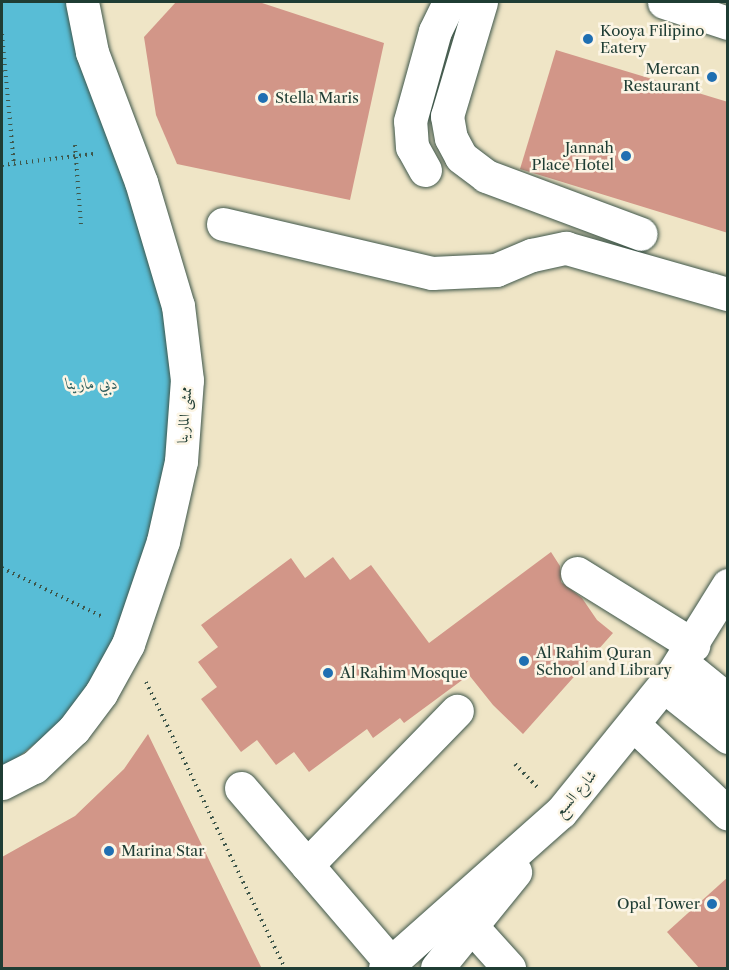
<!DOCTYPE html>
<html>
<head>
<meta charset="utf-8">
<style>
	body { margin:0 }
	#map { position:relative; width:729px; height:970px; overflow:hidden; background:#efe5c6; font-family:"Libre Caslon Text",Amiri,serif }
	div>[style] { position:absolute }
	.water>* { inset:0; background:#58bdd6 }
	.building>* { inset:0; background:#d29688 }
	.path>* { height:4px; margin-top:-2px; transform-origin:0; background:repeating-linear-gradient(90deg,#3e564a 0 1.5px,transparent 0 6px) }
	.roads { filter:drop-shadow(0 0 2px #3e564a) drop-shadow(0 0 2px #3e564a) }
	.minor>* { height:33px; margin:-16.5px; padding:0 16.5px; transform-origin:16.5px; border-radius:16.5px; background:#fff }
	.dots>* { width:16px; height:16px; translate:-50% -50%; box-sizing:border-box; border:3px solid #fcf5e5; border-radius:50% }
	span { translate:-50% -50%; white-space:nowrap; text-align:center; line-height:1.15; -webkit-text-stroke:5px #fcf5e5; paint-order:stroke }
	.poi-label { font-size:15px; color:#1f3d34 }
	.left { translate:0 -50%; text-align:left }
	.right { translate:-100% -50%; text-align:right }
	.street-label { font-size:15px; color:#1f3d34 }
	.water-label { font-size:16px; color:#2d5d5c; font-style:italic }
	.frame { position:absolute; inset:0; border:3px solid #1f3d34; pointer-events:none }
</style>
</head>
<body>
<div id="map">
	<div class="water">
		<div style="clip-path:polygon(2px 2px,74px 2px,171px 298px,177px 462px,103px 675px,60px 724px,2px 770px)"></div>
	</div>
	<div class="building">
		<div style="clip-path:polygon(176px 2px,259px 2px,384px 43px,350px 200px,177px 164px,156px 115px,144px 37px)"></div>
		<div style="clip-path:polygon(556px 50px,728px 102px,728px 233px,520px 169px)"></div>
		<div style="clip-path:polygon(551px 552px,560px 566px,561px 582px,582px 598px,597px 620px,613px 633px,523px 734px,493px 705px,469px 675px,404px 723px,400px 718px,373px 738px,367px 729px,309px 772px,294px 752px,276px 765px,257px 740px,241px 752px,201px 699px,217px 687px,198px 662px,218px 647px,201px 625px,291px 558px,305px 578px,333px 557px,350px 580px,371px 565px,429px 643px)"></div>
		<div style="clip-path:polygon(148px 734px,262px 969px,2px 969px,2px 857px,75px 816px,124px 769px)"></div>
		<div style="clip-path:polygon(728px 877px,728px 969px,700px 969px,667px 932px)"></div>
	</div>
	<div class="path">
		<div style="left:2px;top:34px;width:132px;rotate:84.8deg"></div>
		<div style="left:75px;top:145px;width:80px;rotate:85.7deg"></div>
		<div style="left:2px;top:165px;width:92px;rotate:-6.9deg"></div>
		<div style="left:2px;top:568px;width:110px;rotate:25.9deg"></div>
		<div style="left:146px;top:682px;width:318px;rotate:64.1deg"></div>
		<div style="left:515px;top:764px;width:32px;rotate:46deg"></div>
	</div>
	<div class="roads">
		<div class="minor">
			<div style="left:481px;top:2px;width:119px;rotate:106.6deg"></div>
			<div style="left:447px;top:116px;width:22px;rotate:80deg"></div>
			<div style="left:451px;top:138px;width:21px;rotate:62deg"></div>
			<div style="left:461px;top:157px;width:31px;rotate:37deg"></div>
			<div style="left:486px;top:176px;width:165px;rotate:20.5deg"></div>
			<div style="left:664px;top:2px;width:67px;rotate:18.2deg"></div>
			<div style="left:425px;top:170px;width:26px;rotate:-119deg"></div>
			<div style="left:412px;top:147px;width:26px;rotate:-94deg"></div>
			<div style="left:410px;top:121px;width:93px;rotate:-74.5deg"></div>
			<div style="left:435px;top:31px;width:32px;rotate:-64deg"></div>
			<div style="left:223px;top:224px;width:215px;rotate:13.2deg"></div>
			<div style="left:432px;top:273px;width:64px;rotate:-2.7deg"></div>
			<div style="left:496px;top:270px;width:39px;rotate:-23deg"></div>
			<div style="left:532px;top:255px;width:35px;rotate:-12deg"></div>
			<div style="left:566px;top:248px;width:168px;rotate:15.9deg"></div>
			<div style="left:577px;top:573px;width:137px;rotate:31.8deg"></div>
			<div style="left:681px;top:662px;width:60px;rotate:39deg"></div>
			<div style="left:664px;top:686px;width:82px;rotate:38.6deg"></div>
			<div style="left:634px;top:725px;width:129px;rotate:43.4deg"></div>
			<div style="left:2px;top:783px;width:36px;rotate:-27deg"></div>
			<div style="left:34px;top:767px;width:55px;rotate:-43.5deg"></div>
			<div style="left:74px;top:729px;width:45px;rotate:-53.1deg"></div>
			<div style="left:101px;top:693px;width:56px;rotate:-61.1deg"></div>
			<div style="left:128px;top:644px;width:109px;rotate:-71.2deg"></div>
			<div style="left:163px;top:541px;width:82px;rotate:-77.3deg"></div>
			<div style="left:181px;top:461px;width:81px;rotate:-85.8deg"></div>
			<div style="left:187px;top:380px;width:75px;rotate:-96.9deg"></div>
			<div style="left:178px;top:306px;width:129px;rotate:-106.6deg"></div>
			<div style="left:141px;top:182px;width:139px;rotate:-110.7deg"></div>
			<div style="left:92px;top:52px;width:51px;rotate:-101.3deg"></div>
			<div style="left:241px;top:788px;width:230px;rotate:49.4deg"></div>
			<div style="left:307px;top:865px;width:215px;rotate:-45.8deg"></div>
			<div style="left:473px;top:928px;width:54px;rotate:48deg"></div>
			<div style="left:385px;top:968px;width:235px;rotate:-41.6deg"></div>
			<div style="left:561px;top:812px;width:176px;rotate:-51deg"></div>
			<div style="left:672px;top:675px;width:106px;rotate:-58.1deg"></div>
			<div style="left:437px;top:968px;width:124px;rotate:-50.9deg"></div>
		</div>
	</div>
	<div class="dots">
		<div style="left:588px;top:39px;background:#1f6fb2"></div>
		<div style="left:712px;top:77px;background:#1f6fb2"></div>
		<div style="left:263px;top:98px;background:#1f6fb2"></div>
		<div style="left:626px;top:156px;background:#1f6fb2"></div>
		<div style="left:524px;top:661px;background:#1f6fb2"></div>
		<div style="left:328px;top:673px;background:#1f6fb2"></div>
		<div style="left:109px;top:851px;background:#1f6fb2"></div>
		<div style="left:712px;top:904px;background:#1f6fb2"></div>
	</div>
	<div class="poi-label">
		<span class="left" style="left:600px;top:39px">Kooya Filipino<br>Eatery</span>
		<span class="right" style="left:700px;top:77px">Mercan<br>Restaurant</span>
		<span class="left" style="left:275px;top:98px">Stella Maris</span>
		<span class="right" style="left:614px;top:156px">Jannah<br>Place Hotel</span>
		<span class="left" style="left:536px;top:661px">Al Rahim Quran<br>School and Library</span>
		<span class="left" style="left:340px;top:673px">Al Rahim Mosque</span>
		<span class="left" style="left:121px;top:851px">Marina Star</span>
		<span class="right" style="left:700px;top:904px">Opal Tower</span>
	</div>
	<div class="street-label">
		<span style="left:184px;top:415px;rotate:-86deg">ممشى المارينا</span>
		<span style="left:575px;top:793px;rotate:-49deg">شارع السبع</span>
	</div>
	<div class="water-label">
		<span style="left:92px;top:383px">دبي مارينا</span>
	</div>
	<div class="frame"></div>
</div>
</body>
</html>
